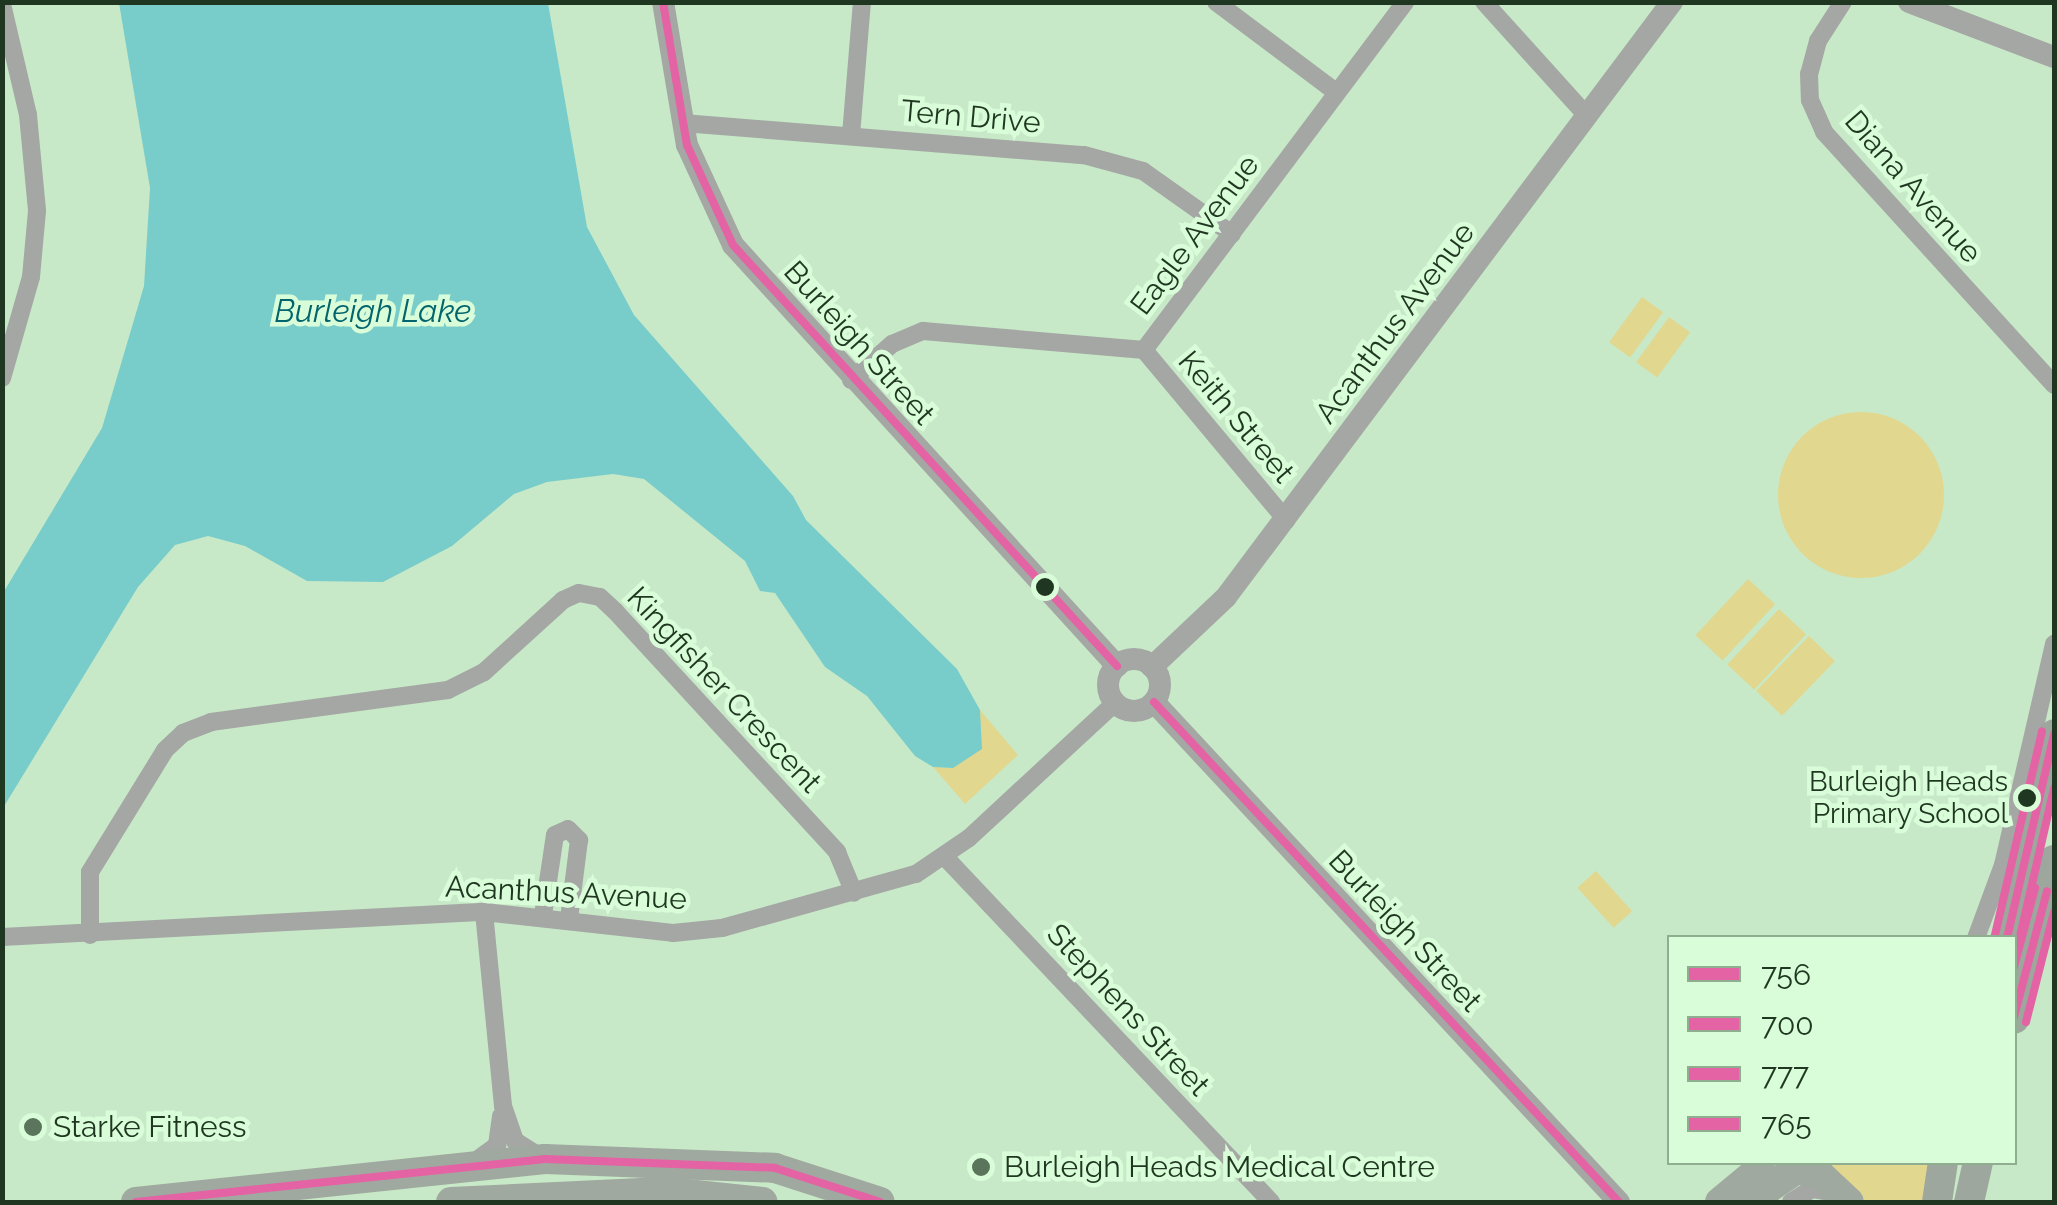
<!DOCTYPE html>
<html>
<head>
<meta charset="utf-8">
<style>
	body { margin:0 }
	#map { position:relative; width:2057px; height:1205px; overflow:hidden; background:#c8e9c8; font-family:Raleway,sans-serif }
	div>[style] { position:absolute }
	.green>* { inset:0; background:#e2d78f; transform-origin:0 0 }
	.round { border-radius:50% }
	.water>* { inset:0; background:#78cdcb }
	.minor>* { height:18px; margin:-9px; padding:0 9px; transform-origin:9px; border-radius:9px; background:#a4a7a4 }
	.tertiary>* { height:22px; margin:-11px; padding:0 11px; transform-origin:11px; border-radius:11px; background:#a4a7a4 }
	.tertiary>.ring { margin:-11px; padding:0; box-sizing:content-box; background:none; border:22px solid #a4a7a4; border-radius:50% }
	.primary>* { height:30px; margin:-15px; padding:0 15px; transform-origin:15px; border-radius:15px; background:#a0a9a0 }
	.trunk>* { height:30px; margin:-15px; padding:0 15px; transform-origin:15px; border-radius:15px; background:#9ea79e }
	.bus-1>* { height:8px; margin:-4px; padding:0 4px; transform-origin:4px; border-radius:4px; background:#e463a4 }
	.bus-2>* { height:8px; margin:-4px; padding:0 4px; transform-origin:4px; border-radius:4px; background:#e463a4 }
	.bus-3>* { height:8px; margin:-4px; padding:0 4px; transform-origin:4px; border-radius:4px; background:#e463a4 }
	.bus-4>* { height:8px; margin:-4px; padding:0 4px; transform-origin:4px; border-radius:4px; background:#e463a4 }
	.dots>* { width:28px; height:28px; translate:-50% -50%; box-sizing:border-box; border:5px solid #dafdd9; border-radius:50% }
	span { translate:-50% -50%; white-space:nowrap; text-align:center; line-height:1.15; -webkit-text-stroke:9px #dafdd9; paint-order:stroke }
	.bus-label { font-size:28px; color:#1f3720 }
	.right { translate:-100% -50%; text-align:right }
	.street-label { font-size:30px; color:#1f3720 }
	.poi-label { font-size:30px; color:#1f3720 }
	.left { translate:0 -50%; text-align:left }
	.water-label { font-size:32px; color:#02646c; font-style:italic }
	.frame { position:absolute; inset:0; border:5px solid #1f3720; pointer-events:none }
	.legend { position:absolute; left:1667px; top:935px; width:350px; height:230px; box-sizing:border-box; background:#dafdd9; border:2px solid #8fae8f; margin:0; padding:12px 18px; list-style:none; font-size:30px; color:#1f3720 }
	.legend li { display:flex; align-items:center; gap:20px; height:50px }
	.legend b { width:50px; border:2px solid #8fae8f }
</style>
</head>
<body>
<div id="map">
	<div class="green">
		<div style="left:1642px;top:297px;width:26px;height:56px;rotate:36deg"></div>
		<div style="left:1669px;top:317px;width:26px;height:56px;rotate:36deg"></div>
		<div class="round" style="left:1778px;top:412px;width:166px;height:166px"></div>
		<div style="left:1748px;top:579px;width:37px;height:77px;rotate:43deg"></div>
		<div style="left:1779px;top:609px;width:37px;height:76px;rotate:43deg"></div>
		<div style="left:1809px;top:636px;width:36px;height:76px;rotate:44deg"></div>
		<div style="clip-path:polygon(980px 710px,1018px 755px,965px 804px,933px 767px,953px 768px,980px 726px)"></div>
		<div style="left:1596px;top:871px;width:54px;height:25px;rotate:48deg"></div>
		<div style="clip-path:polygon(1837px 1163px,1930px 1163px,1924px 1202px,1856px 1202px,1824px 1166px)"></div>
	</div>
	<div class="water">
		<div style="clip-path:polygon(119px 3px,548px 3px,587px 227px,634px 315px,793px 496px,806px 520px,957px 669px,980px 710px,982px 749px,953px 768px,933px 767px,915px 756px,867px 696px,825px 667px,775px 593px,760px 591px,745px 561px,644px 479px,613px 474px,547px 482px,514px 494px,452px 546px,383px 582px,307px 581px,245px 546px,208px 536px,175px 545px,138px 587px,3px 808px,3px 593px,102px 428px,144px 286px,150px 188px)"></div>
	</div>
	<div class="minor">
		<div style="left:1216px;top:2px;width:150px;rotate:36.9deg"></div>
		<div style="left:1484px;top:2px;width:154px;rotate:47.9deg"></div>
		<div style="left:1843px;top:2px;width:46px;rotate:122.7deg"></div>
		<div style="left:1818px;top:41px;width:34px;rotate:105deg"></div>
		<div style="left:1809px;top:74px;width:26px;rotate:88deg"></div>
		<div style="left:1810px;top:100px;width:35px;rotate:66deg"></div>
		<div style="left:1824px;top:132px;width:342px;rotate:47.7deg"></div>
		<div style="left:2px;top:4px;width:114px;rotate:76.8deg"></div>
		<div style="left:28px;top:115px;width:96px;rotate:84.6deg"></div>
		<div style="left:37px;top:211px;width:66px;rotate:95.2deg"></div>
		<div style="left:31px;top:277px;width:105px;rotate:106deg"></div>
		<div style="left:683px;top:123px;width:402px;rotate:4.6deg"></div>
		<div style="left:1084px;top:155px;width:61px;rotate:15.2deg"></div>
		<div style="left:1143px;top:171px;width:109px;rotate:35.3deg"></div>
		<div style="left:851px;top:135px;width:133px;rotate:-85.3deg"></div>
		<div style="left:1144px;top:350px;width:222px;rotate:50.1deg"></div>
		<div style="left:851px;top:380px;width:55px;rotate:-41.3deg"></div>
		<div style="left:892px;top:344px;width:34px;rotate:-23deg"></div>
		<div style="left:923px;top:331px;width:222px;rotate:4.9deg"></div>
		<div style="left:1144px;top:350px;width:435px;rotate:-53.1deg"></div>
		<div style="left:944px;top:856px;width:476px;rotate:46.6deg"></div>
		<div style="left:484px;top:912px;width:195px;rotate:84.4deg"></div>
		<div style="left:503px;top:1106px;width:37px;rotate:71deg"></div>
		<div style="left:515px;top:1141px;width:31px;rotate:32deg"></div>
		<div style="left:543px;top:915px;width:81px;rotate:-81.5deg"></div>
		<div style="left:555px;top:835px;width:14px;rotate:-25deg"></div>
		<div style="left:568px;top:829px;width:16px;rotate:45deg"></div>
		<div style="left:579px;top:840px;width:80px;rotate:97.2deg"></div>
		<div style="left:90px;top:935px;width:63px;rotate:-90deg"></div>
		<div style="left:90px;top:872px;width:143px;rotate:-58.4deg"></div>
		<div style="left:165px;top:750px;width:25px;rotate:-43deg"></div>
		<div style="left:183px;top:733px;width:30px;rotate:-21deg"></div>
		<div style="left:211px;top:722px;width:239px;rotate:-7.7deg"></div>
		<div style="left:448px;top:690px;width:40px;rotate:-26.6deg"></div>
		<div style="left:484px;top:672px;width:107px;rotate:-42.3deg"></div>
		<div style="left:563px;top:600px;width:17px;rotate:-24deg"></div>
		<div style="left:579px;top:593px;width:21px;rotate:11deg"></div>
		<div style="left:600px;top:597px;width:21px;rotate:43deg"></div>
		<div style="left:615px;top:611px;width:328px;rotate:47.3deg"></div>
		<div style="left:837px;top:852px;width:44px;rotate:67.5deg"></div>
		<div style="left:2px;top:937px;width:483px;rotate:-3deg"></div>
		<div style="left:484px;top:912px;width:190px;rotate:6.3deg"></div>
		<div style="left:673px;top:933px;width:49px;rotate:-5.8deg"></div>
		<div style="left:722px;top:928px;width:201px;rotate:-15.6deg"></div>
		<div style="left:916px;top:874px;width:64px;rotate:-34.2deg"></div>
		<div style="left:969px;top:838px;width:199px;rotate:-42.8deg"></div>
		<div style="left:1976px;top:938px;width:78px;rotate:-69.7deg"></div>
		<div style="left:2003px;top:865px;width:227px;rotate:-77deg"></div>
		<div style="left:474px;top:1162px;width:29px;rotate:-36deg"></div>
		<div style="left:497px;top:1145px;width:29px;rotate:-82deg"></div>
		<div style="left:1791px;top:1202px;width:25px;rotate:-32deg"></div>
		<div style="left:1812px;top:1189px;width:23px;rotate:10deg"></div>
	</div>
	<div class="tertiary">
		<div style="left:663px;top:2px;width:145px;rotate:80.5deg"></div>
		<div style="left:687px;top:145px;width:110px;rotate:65.3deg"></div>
		<div style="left:733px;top:245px;width:570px;rotate:47.63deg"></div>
		<div style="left:1909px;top:2px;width:155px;rotate:20.8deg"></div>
		<div class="ring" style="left:1108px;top:659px;width:30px;height:30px"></div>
		<div style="left:1152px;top:667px;width:102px;rotate:-43.4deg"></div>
		<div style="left:1226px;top:597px;width:744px;rotate:-53.15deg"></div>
		<div style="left:1154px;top:702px;width:683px;rotate:47.08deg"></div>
	</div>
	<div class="primary">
		<div style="left:1795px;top:1168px;width:27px;rotate:17deg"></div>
		<div style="left:1821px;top:1176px;width:38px;rotate:43deg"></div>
		<div style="left:136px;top:1202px;width:411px;rotate:-6deg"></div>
		<div style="left:545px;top:1159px;width:230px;rotate:2.2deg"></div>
		<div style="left:775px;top:1168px;width:110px;rotate:17.9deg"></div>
		<div style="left:451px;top:1202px;width:216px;rotate:-2.7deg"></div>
		<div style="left:667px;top:1192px;width:96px;rotate:6deg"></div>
		<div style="left:1720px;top:1202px;width:52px;rotate:-39.5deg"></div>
		<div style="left:1748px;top:1202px;width:71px;rotate:-34.1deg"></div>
	</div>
	<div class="trunk">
		<div style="left:2007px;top:938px;width:209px;rotate:-77deg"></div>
		<div style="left:2014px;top:1019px;width:164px;rotate:-75.9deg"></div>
		<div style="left:1937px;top:1202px;width:40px;rotate:-81.5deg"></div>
		<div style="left:1969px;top:1202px;width:41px;rotate:-77.3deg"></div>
	</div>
	<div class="bus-1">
		<div style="left:663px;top:2px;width:145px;rotate:80.5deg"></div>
		<div style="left:687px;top:145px;width:110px;rotate:65.3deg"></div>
		<div style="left:733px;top:245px;width:570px;rotate:47.63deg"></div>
		<div style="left:1154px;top:702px;width:683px;rotate:47.08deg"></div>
		<div style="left:136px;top:1202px;width:411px;rotate:-6deg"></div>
		<div style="left:545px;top:1159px;width:230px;rotate:2.2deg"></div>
		<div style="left:775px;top:1168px;width:110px;rotate:17.9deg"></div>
	</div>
	<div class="bus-2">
		<div style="left:2007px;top:938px;width:209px;rotate:-77deg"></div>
		<div style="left:2014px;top:1017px;width:130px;rotate:-75.3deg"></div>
	</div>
	<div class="bus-3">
		<div style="left:2019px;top:941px;width:157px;rotate:-77.1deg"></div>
		<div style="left:2026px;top:1022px;width:114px;rotate:-75.7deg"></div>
	</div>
	<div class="bus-4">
		<div style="left:1995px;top:935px;width:209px;rotate:-77deg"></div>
		<div style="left:2014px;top:967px;width:82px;rotate:-75.1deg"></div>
	</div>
	<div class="dots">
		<div style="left:1045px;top:587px;background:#1f3720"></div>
		<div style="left:2027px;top:798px;background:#1f3720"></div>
		<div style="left:33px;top:1127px;background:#5a755b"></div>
		<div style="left:981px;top:1167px;background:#5a755b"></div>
	</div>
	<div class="bus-label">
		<span class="right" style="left:2008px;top:798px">Burleigh Heads<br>Primary School</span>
	</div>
	<div class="street-label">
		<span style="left:971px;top:117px;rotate:5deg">Tern Drive</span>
		<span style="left:1913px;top:187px;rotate:49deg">Diana Avenue</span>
		<span style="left:1195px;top:235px;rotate:-53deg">Eagle Avenue</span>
		<span style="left:1395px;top:323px;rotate:-53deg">Acanthus Avenue</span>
		<span style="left:859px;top:343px;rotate:48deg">Burleigh Street</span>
		<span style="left:1236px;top:417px;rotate:50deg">Keith Street</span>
		<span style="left:724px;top:690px;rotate:47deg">Kingfisher Crescent</span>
		<span style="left:566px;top:893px;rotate:3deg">Acanthus Avenue</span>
		<span style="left:1405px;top:931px;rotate:47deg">Burleigh Street</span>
		<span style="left:1128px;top:1010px;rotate:47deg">Stephens Street</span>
	</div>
	<div class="poi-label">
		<span class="left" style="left:53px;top:1127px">Starke Fitness</span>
		<span class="left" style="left:1004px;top:1167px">Burleigh Heads Medical Centre</span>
	</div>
	<div class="water-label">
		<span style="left:373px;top:311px">Burleigh Lake</span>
	</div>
	<div class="frame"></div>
	<ul class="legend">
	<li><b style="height:12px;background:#e463a4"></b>756</li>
	<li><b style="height:12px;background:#e463a4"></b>700</li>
	<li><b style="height:12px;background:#e463a4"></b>777</li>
	<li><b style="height:12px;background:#e463a4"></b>765</li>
	</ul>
</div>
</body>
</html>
